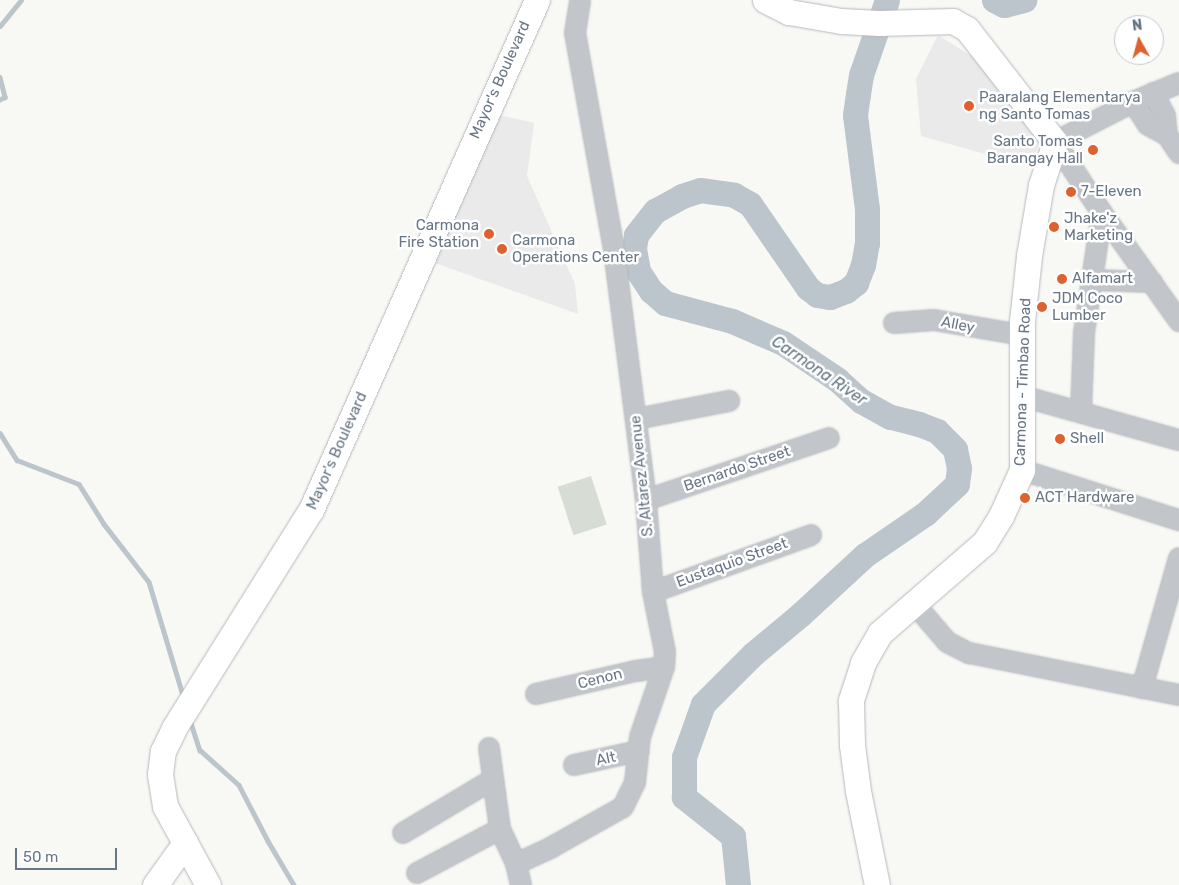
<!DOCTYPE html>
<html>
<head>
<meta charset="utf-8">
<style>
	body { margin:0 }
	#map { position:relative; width:1179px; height:885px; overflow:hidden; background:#f8f8f5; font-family:Rubik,sans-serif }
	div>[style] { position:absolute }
	.built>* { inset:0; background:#e9eae9 }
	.green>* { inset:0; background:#d7ddd5; transform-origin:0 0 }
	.stream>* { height:4.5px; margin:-2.25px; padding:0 2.25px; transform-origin:2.25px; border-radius:2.25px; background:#bcc5cb }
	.river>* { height:25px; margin:-12.5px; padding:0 12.5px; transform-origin:12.5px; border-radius:12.5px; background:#bcc5cb }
	.roads { filter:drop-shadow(0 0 1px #b5b9bd) drop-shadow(0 0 1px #b5b9bd) }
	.minor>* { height:20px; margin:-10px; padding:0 10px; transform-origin:10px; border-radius:10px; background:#c2c5c9 }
	.major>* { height:25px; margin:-12.5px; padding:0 12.5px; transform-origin:12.5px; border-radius:12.5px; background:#fff }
	.dots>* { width:14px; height:14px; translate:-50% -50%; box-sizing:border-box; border:2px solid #fff; border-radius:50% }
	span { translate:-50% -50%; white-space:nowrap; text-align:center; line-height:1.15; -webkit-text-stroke:5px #fff; paint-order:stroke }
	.street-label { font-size:15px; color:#687685 }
	.poi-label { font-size:15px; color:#687685 }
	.left { translate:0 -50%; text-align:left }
	.right { translate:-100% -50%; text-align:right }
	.water-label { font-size:16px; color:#637781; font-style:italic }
	.north { position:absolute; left:1114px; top:15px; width:50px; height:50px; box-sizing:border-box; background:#fff; border:1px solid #c3c8ce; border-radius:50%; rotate:353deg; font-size:14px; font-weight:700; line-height:20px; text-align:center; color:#687685 }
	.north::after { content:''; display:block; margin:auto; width:18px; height:22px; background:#de622f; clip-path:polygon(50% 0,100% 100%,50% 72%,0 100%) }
	.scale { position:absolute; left:15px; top:848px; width:102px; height:22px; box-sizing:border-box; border:2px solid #687685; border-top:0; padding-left:6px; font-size:15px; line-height:18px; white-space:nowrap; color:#687685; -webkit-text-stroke:4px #fff; paint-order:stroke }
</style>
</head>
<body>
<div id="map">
	<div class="built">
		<div style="clip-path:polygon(938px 35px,984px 64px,1043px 133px,1031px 167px,921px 136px,916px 79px)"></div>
		<div style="clip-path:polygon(495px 114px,534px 123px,527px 176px,575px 284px,578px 314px,435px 263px)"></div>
	</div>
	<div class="green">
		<div style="left:591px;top:476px;width:51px;height:35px;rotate:72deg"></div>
	</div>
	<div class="stream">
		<div style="left:0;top:26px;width:33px;rotate:-51deg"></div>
		<div style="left:0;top:77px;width:21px;rotate:76deg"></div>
		<div style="left:5px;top:97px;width:6px;rotate:149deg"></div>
		<div style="left:0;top:433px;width:32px;rotate:58deg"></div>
		<div style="left:17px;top:460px;width:66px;rotate:21.2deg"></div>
		<div style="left:79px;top:484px;width:47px;rotate:58deg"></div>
		<div style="left:104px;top:524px;width:73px;rotate:52.2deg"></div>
		<div style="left:149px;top:582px;width:118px;rotate:73.3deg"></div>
		<div style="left:190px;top:720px;width:32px;rotate:72deg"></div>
		<div style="left:200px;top:750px;width:52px;rotate:41.9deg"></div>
		<div style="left:239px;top:785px;width:63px;rotate:62.6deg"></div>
		<div style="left:268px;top:841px;width:51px;rotate:59.4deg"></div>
	</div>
	<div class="river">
		<div style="left:994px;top:0;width:11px;rotate:27deg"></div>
		<div style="left:1004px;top:5px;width:21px;rotate:-14deg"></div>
		<div style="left:738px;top:885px;width:49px;rotate:-95.8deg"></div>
		<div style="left:733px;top:836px;width:63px;rotate:-141.5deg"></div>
		<div style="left:684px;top:797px;width:40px;rotate:-90deg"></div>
		<div style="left:684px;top:757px;width:56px;rotate:-70.3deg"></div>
		<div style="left:703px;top:704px;width:71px;rotate:-45deg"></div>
		<div style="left:753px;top:654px;width:62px;rotate:-39.8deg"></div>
		<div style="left:801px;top:614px;width:87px;rotate:-42.7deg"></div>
		<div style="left:865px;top:555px;width:74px;rotate:-34.5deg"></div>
		<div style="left:926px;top:513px;width:42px;rotate:-43.1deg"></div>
		<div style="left:957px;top:484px;width:16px;rotate:-83deg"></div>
		<div style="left:959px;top:468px;width:19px;rotate:-102deg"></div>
		<div style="left:955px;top:449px;width:25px;rotate:-135deg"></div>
		<div style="left:937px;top:431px;width:19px;rotate:-159deg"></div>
		<div style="left:919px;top:424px;width:30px;rotate:-166deg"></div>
		<div style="left:890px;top:417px;width:33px;rotate:-151deg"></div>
		<div style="left:861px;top:401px;width:31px;rotate:-138deg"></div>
		<div style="left:838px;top:380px;width:66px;rotate:-146.1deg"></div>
		<div style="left:783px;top:343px;width:56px;rotate:-156.7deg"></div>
		<div style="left:732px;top:321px;width:69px;rotate:-165deg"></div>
		<div style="left:665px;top:303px;width:18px;rotate:-139deg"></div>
		<div style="left:651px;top:291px;width:24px;rotate:-123deg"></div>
		<div style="left:638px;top:271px;width:23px;rotate:-100deg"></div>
		<div style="left:634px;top:248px;width:13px;rotate:-81deg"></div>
		<div style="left:636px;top:235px;width:31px;rotate:-52deg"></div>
		<div style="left:655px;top:211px;width:31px;rotate:-29deg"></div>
		<div style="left:682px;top:196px;width:19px;rotate:-18deg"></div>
		<div style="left:700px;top:190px;width:34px;rotate:8deg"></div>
		<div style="left:734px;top:195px;width:18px;rotate:29deg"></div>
		<div style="left:750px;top:204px;width:102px;rotate:55.4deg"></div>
		<div style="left:808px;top:288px;width:11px;rotate:38deg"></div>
		<div style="left:817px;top:295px;width:13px;rotate:9deg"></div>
		<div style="left:830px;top:297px;width:17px;rotate:-21deg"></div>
		<div style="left:846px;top:291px;width:13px;rotate:-39deg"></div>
		<div style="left:856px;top:283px;width:19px;rotate:-69deg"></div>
		<div style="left:863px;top:265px;width:22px;rotate:-80deg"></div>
		<div style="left:867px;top:243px;width:34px;rotate:-90deg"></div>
		<div style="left:867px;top:209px;width:95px;rotate:-97.3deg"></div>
		<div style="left:855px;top:115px;width:21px;rotate:-82deg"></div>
		<div style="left:858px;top:94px;width:19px;rotate:-81deg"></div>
		<div style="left:861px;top:75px;width:79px;rotate:-70.9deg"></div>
	</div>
	<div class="roads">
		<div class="minor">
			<div style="left:1179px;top:83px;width:50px;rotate:157.6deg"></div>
			<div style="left:1133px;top:102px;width:88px;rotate:152.9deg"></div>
			<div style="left:1055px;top:142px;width:85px;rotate:56.5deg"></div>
			<div style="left:1102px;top:213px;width:133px;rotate:54.5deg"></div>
			<div style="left:1153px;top:93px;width:26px;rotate:62deg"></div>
			<div style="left:1165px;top:116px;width:19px;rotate:84deg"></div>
			<div style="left:1133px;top:102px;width:27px;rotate:57deg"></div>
			<div style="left:1148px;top:125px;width:21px;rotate:28deg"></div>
			<div style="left:1167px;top:135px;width:22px;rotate:56deg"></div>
			<div style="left:1091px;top:280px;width:61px;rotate:1.9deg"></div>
			<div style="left:894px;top:323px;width:40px;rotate:-4.3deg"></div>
			<div style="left:934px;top:320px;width:89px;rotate:9.7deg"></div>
			<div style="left:1022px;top:396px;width:163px;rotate:15.7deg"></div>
			<div style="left:1081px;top:412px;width:79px;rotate:-87.8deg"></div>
			<div style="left:1084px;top:333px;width:121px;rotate:-81.5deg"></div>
			<div style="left:636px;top:419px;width:95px;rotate:-11deg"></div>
			<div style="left:1022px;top:470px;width:165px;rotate:17.7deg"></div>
			<div style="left:646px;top:500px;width:193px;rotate:-18.7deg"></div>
			<div style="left:653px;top:592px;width:168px;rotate:-19.8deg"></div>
			<div style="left:913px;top:602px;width:52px;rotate:49.6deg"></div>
			<div style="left:947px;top:642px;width:25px;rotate:27deg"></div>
			<div style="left:969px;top:653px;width:214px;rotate:11.3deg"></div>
			<div style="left:1142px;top:688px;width:135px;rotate:-74.1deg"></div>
			<div style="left:536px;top:694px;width:103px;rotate:-13deg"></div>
			<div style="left:636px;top:671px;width:28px;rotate:-8deg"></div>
			<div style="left:489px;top:748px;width:82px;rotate:82.3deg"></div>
			<div style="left:500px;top:829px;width:38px;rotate:65deg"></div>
			<div style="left:574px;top:765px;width:66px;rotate:-12.3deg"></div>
			<div style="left:403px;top:833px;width:104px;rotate:-30.8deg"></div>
			<div style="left:417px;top:873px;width:94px;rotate:-27.9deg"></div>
			<div style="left:521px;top:885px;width:22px;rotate:-103deg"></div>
			<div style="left:516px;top:864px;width:40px;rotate:-25deg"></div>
			<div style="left:552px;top:847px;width:81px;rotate:-29.4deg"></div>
			<div style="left:623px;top:807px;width:28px;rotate:-64deg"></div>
			<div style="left:635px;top:782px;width:45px;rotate:-83.7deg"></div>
			<div style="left:640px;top:737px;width:74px;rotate:-71.1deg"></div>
			<div style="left:664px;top:667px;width:15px;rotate:-86deg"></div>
			<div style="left:665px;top:652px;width:61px;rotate:-101.3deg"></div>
			<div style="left:653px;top:592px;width:92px;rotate:-94.4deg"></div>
			<div style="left:646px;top:500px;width:258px;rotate:-97.3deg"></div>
			<div style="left:613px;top:244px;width:214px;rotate:-100.2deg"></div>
			<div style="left:575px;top:33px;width:33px;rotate:-81deg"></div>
		</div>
		<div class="major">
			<div style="left:765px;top:0;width:27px;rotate:27deg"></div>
			<div style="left:789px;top:12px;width:53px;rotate:9.8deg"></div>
			<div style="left:841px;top:21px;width:38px;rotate:3deg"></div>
			<div style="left:879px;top:23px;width:74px;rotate:-1.5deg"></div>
			<div style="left:953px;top:21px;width:16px;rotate:30deg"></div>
			<div style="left:967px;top:29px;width:143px;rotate:52.1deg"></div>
			<div style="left:1055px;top:142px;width:45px;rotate:108deg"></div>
			<div style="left:1041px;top:185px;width:72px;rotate:99.6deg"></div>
			<div style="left:1029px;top:256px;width:66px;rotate:96.1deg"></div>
			<div style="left:1022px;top:322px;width:148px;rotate:90deg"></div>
			<div style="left:1022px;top:470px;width:51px;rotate:114.5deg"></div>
			<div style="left:1001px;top:516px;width:31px;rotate:122deg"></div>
			<div style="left:985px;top:542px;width:139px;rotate:139.1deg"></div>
			<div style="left:880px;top:633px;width:34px;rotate:120deg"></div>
			<div style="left:863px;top:663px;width:40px;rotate:108deg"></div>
			<div style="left:851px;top:701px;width:44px;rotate:88.7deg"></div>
			<div style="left:852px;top:745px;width:46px;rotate:82.6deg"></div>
			<div style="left:858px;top:791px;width:96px;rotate:78.6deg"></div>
			<div style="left:155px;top:885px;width:52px;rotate:-54.5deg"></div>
			<div style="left:208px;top:885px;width:90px;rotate:-118.6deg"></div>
			<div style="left:165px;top:806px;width:32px;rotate:-99deg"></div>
			<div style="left:160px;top:774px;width:23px;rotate:-83deg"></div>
			<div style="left:163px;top:751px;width:25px;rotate:-64deg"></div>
			<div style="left:174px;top:728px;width:257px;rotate:-57.9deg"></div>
			<div style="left:311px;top:510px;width:558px;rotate:-66.1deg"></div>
		</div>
	</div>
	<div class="dots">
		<div style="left:969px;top:106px;background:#de622f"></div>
		<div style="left:1093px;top:150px;background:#de622f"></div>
		<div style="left:1071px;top:192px;background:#de622f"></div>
		<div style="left:1054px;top:227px;background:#de622f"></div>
		<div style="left:489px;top:234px;background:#de622f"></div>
		<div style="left:502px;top:249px;background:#de622f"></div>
		<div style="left:1062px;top:279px;background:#de622f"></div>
		<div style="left:1042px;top:307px;background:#de622f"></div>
		<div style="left:1060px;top:439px;background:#de622f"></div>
		<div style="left:1025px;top:498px;background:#de622f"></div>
	</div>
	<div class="street-label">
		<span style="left:500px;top:80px;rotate:-66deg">Mayor's Boulevard</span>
		<span style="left:958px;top:325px;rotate:11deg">Alley</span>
		<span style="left:1023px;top:382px;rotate:-88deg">Carmona - Timbao Road</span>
		<span style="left:337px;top:451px;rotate:-66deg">Mayor's Boulevard</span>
		<span style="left:737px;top:469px;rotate:-19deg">Bernardo Street</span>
		<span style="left:642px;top:476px;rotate:-96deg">S. Altarez Avenue</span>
		<span style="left:732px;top:563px;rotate:-20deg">Eustaquio Street</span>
		<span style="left:600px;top:679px;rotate:-14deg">Cenon</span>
		<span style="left:606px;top:759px;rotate:-12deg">Alt</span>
	</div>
	<div class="poi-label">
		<span class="left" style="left:979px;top:106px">Paaralang Elementarya<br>ng Santo Tomas</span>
		<span class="right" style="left:1083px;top:150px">Santo Tomas<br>Barangay Hall</span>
		<span class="left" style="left:1081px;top:192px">7-Eleven</span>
		<span class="left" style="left:1064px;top:227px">Jhake'z<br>Marketing</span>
		<span class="right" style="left:479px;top:234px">Carmona<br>Fire Station</span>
		<span class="left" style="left:512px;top:249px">Carmona<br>Operations Center</span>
		<span class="left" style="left:1072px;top:279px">Alfamart</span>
		<span class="left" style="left:1052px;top:307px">JDM Coco<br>Lumber</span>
		<span class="left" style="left:1070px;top:439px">Shell</span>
		<span class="left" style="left:1035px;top:498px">ACT Hardware</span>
	</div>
	<div class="water-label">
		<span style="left:819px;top:371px;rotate:34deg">Carmona River</span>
	</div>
	<div class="north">N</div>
	<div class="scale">50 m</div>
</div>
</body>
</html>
